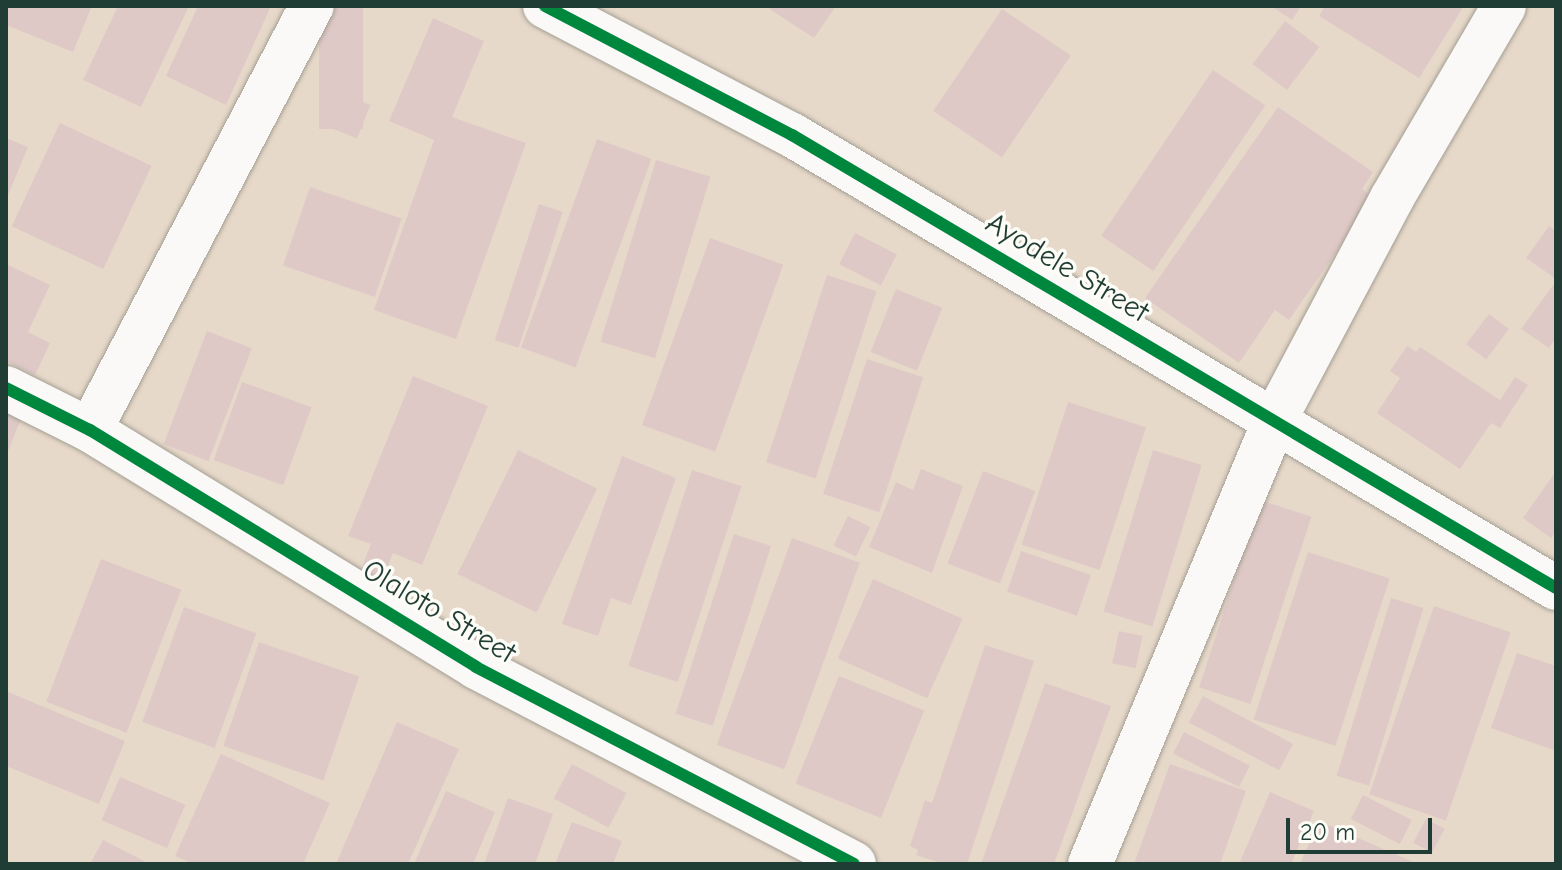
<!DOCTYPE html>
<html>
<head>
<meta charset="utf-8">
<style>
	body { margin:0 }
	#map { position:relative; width:1562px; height:870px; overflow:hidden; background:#e7d9c9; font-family:"Comic Neue",sans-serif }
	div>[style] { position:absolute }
	.building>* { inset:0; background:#dfc9c7; transform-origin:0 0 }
	.roads { filter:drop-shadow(0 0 2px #a39f94) drop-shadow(0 0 2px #a39f94) }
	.minor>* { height:44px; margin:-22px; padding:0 22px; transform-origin:22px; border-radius:22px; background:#fbf9f7 }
	.cycleway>* { height:12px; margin:-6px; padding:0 6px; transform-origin:6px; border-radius:6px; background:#00873e }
	span { translate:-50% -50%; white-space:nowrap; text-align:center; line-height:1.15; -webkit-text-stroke:7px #fdfcf7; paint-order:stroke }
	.street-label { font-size:30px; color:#1f3d34 }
	.frame { position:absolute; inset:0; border:8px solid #1f3d34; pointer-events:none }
	.scale { position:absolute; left:1286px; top:818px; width:146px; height:36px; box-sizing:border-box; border:4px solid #1f3d34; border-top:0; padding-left:10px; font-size:24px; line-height:28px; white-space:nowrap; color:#1f3d34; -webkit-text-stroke:6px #fdfcf7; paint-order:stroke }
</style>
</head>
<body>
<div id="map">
	<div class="building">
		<div style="clip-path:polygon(6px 6px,92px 6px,73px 52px,6px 25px)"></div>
		<div style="clip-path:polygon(118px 6px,189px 6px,141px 107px,83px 80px)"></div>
		<div style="clip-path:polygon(198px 6px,271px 6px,226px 105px,166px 76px)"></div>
		<div style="left:319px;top:6px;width:44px;height:123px"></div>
		<div style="clip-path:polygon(765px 6px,836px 6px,814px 38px)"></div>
		<div style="clip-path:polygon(1271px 6px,1301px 6px,1292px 20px)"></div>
		<div style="clip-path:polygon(1325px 6px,1464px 6px,1419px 78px,1319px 16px)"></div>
		<div style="left:1002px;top:9px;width:83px;height:123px;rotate:34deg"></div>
		<div style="clip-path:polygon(433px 18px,484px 41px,452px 117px,526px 143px,456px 339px,374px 310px,434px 140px,389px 121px)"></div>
		<div style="left:1285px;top:21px;width:43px;height:54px;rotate:37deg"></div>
		<div style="left:1213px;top:70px;width:63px;height:200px;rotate:34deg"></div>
		<div style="left:338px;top:92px;width:35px;height:36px;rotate:22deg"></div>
		<div style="clip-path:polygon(1278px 107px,1373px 172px,1362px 189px,1374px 198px,1289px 320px,1275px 310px,1239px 363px,1145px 298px)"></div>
		<div style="left:60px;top:123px;width:101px;height:114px;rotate:25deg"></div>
		<div style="clip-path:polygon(6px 138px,28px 147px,6px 200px)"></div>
		<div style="left:597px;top:139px;width:58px;height:222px;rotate:20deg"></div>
		<div style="left:656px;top:160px;width:57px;height:190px;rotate:17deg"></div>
		<div style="left:310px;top:187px;width:97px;height:83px;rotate:19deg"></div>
		<div style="left:539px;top:204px;width:25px;height:143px;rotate:18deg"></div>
		<div style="clip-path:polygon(1549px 226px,1556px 231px,1556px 279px,1526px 258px)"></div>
		<div style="left:855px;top:233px;width:47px;height:35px;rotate:27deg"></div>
		<div style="left:710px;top:238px;width:78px;height:199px;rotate:20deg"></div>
		<div style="clip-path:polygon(6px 264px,50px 285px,28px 332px,50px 343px,35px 375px,6px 361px)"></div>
		<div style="left:827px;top:275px;width:52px;height:197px;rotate:18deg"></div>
		<div style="clip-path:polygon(1556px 281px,1556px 338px,1549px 348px,1521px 329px)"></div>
		<div style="left:896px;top:289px;width:50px;height:68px;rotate:22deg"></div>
		<div style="left:1489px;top:314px;width:25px;height:38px;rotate:37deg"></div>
		<div style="left:207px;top:331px;width:48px;height:121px;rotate:21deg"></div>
		<div style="clip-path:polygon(1407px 346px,1416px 352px,1420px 347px,1500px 400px,1515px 377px,1528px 385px,1500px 428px,1491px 423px,1460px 469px,1377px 413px,1400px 378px,1390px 371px)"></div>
		<div style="left:867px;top:359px;width:59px;height:142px;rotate:18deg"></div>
		<div style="clip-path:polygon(413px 376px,488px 406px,422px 565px,393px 553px,380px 586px,358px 577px,371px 544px,348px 536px)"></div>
		<div style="left:242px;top:382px;width:74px;height:83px;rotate:20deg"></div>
		<div style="left:1068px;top:402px;width:82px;height:150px;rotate:18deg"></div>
		<div style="clip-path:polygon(6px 412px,21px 419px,6px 456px)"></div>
		<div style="left:518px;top:450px;width:88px;height:138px;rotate:26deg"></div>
		<div style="left:1153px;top:450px;width:51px;height:169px;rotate:17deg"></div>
		<div style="clip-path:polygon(622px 456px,676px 478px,631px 605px,611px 598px,598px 636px,562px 624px)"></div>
		<div style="clip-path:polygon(921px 469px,963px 486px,932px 573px,869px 547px,896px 482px,913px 490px)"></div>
		<div style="left:692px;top:470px;width:52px;height:206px;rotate:18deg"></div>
		<div style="left:983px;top:471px;width:56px;height:99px;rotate:21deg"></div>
		<div style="clip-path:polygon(1556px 471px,1556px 531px,1551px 538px,1523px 518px)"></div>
		<div style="left:1260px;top:500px;width:54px;height:197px;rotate:18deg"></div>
		<div style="left:848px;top:516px;width:25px;height:33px;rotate:26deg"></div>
		<div style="left:734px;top:534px;width:39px;height:189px;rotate:18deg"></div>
		<div style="left:792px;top:538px;width:72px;height:220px;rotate:20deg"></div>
		<div style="left:1021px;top:551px;width:74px;height:43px;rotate:19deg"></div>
		<div style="left:1308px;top:552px;width:86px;height:176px;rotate:18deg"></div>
		<div style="left:101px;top:559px;width:86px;height:153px;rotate:21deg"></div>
		<div style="left:873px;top:579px;width:98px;height:87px;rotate:24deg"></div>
		<div style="left:1391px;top:598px;width:34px;height:186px;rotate:17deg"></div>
		<div style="left:1434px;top:606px;width:81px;height:199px;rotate:19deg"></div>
		<div style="left:184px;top:607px;width:77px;height:122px;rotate:20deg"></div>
		<div style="left:1119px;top:631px;width:24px;height:33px;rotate:12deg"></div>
		<div style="left:259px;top:642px;width:106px;height:110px;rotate:19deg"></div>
		<div style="clip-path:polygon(985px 645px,1034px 661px,967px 864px,944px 864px,916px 855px,918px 850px,910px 846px,925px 800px,932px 803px)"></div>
		<div style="clip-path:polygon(1517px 653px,1556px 666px,1556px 751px,1491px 728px)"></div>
		<div style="left:839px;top:676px;width:92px;height:116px;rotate:22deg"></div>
		<div style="clip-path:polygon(1045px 683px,1111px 706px,1054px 864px,981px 864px)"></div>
		<div style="clip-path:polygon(6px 691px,125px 741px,99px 804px,6px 766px)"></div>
		<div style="left:1203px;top:696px;width:102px;height:30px;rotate:28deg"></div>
		<div style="clip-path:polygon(397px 722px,459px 749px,408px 864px,336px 864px)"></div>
		<div style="left:1184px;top:732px;width:74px;height:24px;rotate:27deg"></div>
		<div style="clip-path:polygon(221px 754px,330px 803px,303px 864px,194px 864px,175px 856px)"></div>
		<div style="left:572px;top:764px;width:62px;height:39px;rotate:28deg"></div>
		<div style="clip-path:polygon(1170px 764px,1246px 791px,1220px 864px,1134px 864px)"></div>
		<div style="left:120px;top:777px;width:71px;height:47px;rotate:23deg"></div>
		<div style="clip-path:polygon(446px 791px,495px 812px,473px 864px,414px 864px)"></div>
		<div style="clip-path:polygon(1270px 792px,1314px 811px,1291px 864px,1239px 864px)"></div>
		<div style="left:1363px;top:795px;width:55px;height:27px;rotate:27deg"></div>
		<div style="clip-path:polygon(508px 798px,553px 814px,535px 864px,484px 864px)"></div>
		<div style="left:1426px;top:819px;width:21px;height:27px;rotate:28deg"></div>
		<div style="clip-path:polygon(1319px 821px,1418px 864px,1300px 864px)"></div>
		<div style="clip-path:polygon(572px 822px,622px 841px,613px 864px,555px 864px)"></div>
		<div style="clip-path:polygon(103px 840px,150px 864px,90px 864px)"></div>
	</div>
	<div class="roads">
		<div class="minor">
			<div style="left:545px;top:6px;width:279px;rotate:27.6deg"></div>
			<div style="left:792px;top:135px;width:888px;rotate:30.67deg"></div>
			<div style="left:6px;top:388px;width:94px;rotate:26.6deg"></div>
			<div style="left:90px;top:430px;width:453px;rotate:31.5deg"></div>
			<div style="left:476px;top:667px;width:426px;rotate:27.5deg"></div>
			<div style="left:90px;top:430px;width:479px;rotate:-62.4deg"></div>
			<div style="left:1090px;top:864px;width:480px;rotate:-67.4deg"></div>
			<div style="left:1274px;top:421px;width:252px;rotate:-62.1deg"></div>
			<div style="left:1392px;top:198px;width:222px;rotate:-59.7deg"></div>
		</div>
	</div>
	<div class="cycleway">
		<div style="left:545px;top:6px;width:279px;rotate:27.6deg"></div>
		<div style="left:792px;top:135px;width:888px;rotate:30.67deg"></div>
		<div style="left:6px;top:388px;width:94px;rotate:26.6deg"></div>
		<div style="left:90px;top:430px;width:453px;rotate:31.5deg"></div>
		<div style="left:476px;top:667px;width:426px;rotate:27.5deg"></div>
	</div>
	<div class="street-label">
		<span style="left:1067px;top:268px;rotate:31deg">Ayodele Street</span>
		<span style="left:439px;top:612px;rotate:31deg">Olaloto Street</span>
	</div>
	<div class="frame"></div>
	<div class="scale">20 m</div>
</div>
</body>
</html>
